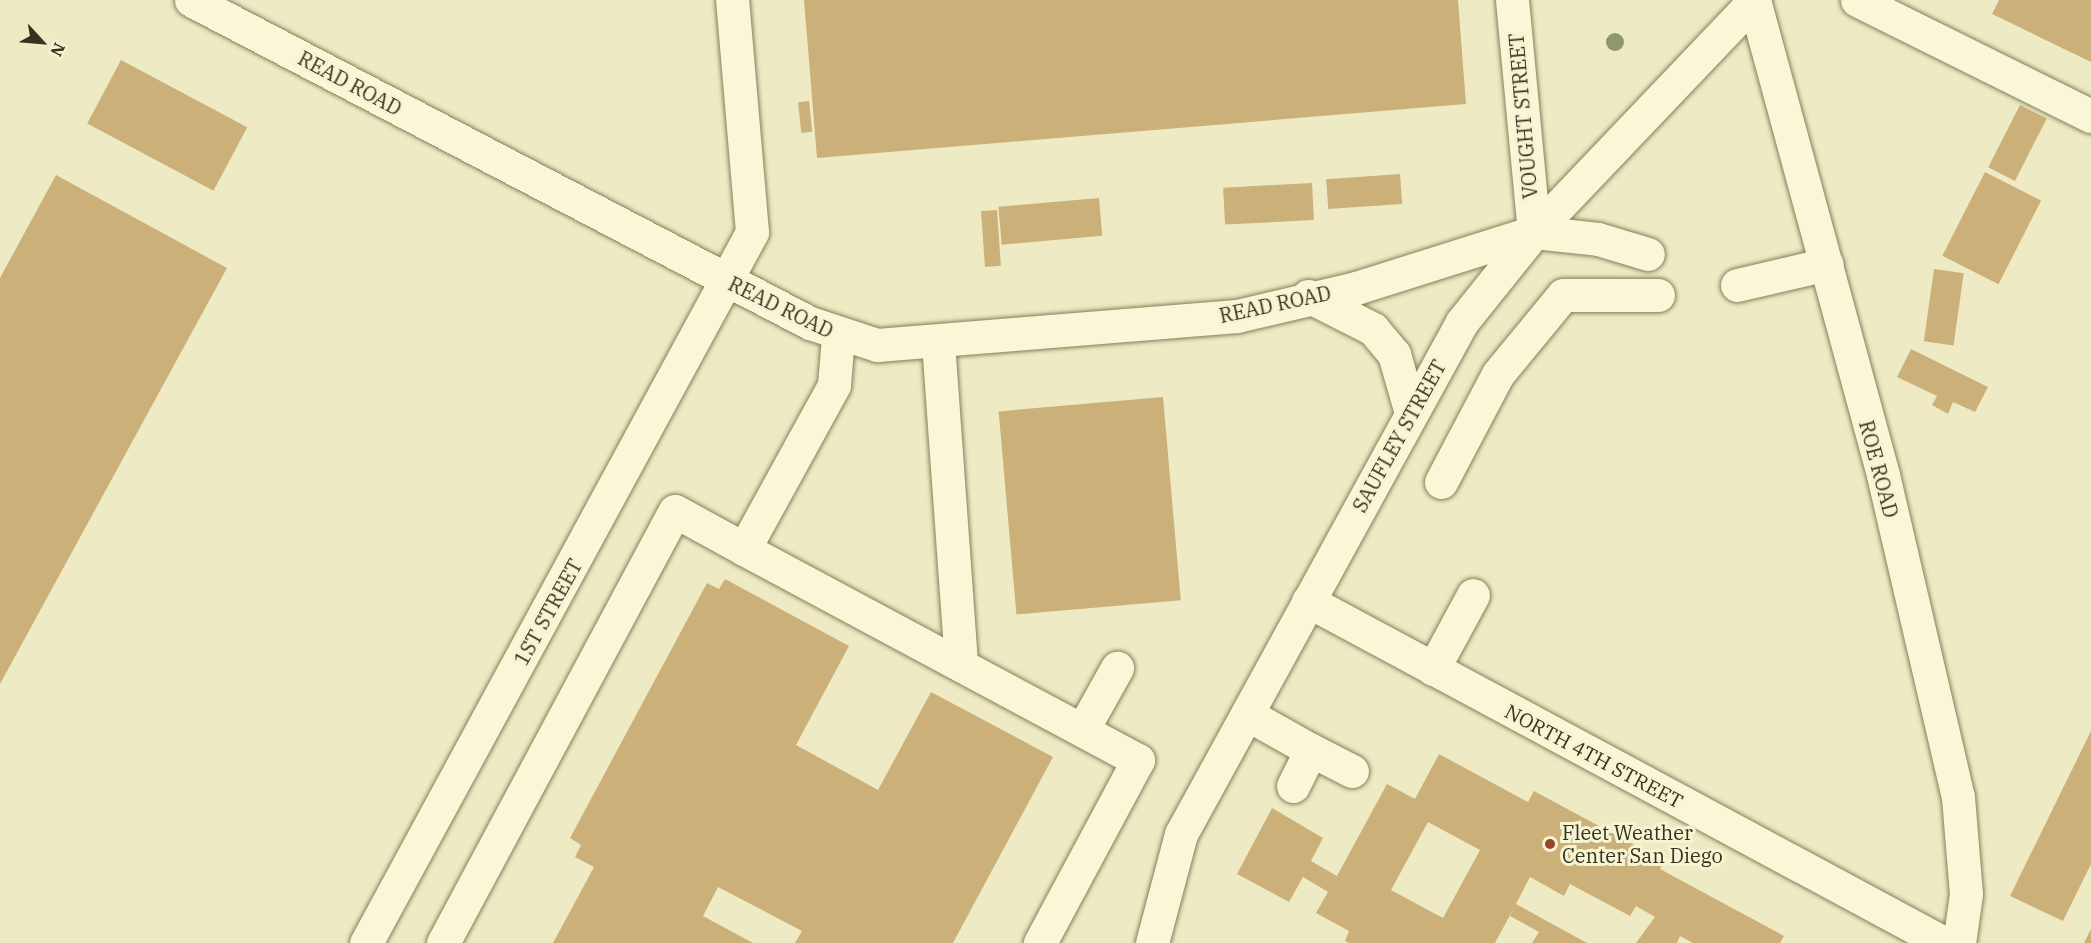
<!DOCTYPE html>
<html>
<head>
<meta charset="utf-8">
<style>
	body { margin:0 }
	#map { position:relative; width:2091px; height:943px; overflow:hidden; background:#eeebc4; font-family:"IBM Plex Serif",serif }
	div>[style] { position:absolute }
	.building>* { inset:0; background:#ccb07a; transform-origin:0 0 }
	.roads { filter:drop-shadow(0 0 2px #887e5a) drop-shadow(0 0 2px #887e5a) }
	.minor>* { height:33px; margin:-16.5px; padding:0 16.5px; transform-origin:16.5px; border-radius:16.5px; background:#f9f7d7 }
	.trees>* { width:18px; height:18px; margin:-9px; border-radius:50%; background:#8d986d }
	.dots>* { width:16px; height:16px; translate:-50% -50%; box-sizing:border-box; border:3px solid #f5f4d3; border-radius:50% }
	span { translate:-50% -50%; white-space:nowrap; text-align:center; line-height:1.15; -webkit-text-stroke:6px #f5f4d3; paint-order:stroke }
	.street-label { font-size:20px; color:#38311e }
	.poi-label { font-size:20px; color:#38311e }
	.left { translate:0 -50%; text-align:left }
	.north { position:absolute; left:12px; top:12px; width:60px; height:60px; -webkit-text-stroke:4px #f5f4d3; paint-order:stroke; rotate:116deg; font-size:16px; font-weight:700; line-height:24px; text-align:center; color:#38311e }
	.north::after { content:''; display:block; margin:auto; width:21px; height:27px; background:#38311e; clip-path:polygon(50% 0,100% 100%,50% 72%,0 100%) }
</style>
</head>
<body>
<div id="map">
	<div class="building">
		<div style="clip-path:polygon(804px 0,1458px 0,1466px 104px,817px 158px)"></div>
		<div style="clip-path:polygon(1999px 0,2091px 0,2091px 62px,1992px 14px)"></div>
		<div style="left:121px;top:60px;width:143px;height:72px;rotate:28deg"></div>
		<div style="left:809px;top:101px;width:31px;height:11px;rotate:84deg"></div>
		<div style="left:2020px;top:105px;width:30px;height:70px;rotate:27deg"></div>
		<div style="left:1985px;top:172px;width:63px;height:94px;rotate:27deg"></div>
		<div style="left:1400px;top:174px;width:30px;height:74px;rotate:86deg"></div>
		<div style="clip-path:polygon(56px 175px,227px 268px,0 684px,0 278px)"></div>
		<div style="left:1312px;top:183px;width:37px;height:89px;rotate:87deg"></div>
		<div style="left:1099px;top:198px;width:38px;height:101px;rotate:85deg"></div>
		<div style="left:997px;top:210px;width:56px;height:16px;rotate:86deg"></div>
		<div style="left:1934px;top:269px;width:30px;height:73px;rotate:8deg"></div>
		<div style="clip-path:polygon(1911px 349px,1988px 387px,1975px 412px,1953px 402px,1948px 414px,1932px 405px,1937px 396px,1897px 377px)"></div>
		<div style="left:1163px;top:397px;width:204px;height:165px;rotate:85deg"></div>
		<div style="clip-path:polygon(725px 579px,849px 646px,796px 745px,878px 790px,931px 692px,1053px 757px,953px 943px,795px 943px,802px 931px,718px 887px,703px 916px,753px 943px,553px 943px,594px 867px,575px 857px,581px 845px,570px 838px,707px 583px,719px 589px)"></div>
		<div style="clip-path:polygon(2091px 731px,2091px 864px,2063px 921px,2010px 896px)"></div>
		<div style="clip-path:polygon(evenodd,1439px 754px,1528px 802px,1534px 791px,1664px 861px,1660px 869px,1784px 936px,1780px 943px,1693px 943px,1680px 936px,1677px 943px,1636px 943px,1655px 917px,1636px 906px,1630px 916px,1570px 884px,1564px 896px,1530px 877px,1516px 904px,1587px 943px,1532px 943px,1539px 932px,1510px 916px,1515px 906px,1495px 943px,1349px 943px,1345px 941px,1349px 931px,1316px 913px,1328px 892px,1303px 877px,1289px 902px,1237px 874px,1272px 808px,1323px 838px,1311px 861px,1337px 876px,1387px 784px,1415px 799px,1439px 754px,1428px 822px,1480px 850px,1443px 918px,1391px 890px,1428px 822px)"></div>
		<div style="clip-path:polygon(2091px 929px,2091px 943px,2084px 943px)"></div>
	</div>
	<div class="roads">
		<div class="minor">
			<div style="left:191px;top:0;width:698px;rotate:27.56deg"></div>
			<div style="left:810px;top:323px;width:71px;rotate:18.2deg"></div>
			<div style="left:877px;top:345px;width:361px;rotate:-4.6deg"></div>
			<div style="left:1237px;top:316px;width:122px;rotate:-13.2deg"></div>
			<div style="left:1356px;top:288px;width:187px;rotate:-17.5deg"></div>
			<div style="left:1534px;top:232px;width:64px;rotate:6.2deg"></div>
			<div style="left:1598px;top:239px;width:52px;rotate:16.7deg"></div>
			<div style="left:1512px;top:0;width:233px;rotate:84.6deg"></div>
			<div style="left:1754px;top:0;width:492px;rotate:74.8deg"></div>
			<div style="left:1883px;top:475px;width:331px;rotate:76.9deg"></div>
			<div style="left:1958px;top:797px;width:97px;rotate:85.3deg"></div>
			<div style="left:1966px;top:894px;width:49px;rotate:98.1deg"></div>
			<div style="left:1857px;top:0;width:261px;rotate:26.4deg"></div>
			<div style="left:1737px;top:285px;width:92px;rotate:-13.1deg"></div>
			<div style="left:1308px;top:296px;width:73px;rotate:26.9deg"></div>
			<div style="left:1373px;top:329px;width:33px;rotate:50deg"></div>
			<div style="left:1394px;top:354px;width:61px;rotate:73.9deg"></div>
			<div style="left:938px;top:342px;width:324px;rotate:85.9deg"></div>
			<div style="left:1441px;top:482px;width:122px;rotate:-62.2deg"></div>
			<div style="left:1498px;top:374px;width:102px;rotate:-50.6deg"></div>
			<div style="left:1563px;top:295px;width:95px"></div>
			<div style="left:744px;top:549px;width:447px;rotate:28.2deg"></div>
			<div style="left:1138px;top:760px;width:208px;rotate:118.2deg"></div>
			<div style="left:1308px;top:601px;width:722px;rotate:28.27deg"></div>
			<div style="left:1433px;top:669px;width:84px;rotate:-61.6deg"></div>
			<div style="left:1247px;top:714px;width:73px;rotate:29.4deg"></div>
			<div style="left:1084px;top:727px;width:68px;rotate:-60.8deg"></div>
			<div style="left:1293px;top:786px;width:40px;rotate:-63.4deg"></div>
			<div style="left:1311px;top:750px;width:46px;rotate:27.1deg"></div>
			<div style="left:366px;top:943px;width:809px;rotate:-61.5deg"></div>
			<div style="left:752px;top:232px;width:233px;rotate:-94.9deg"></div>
			<div style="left:443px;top:943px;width:490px;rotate:-61.8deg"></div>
			<div style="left:675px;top:511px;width:79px;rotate:28.8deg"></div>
			<div style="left:744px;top:549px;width:187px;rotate:-61.2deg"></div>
			<div style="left:834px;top:385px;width:49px;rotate:-85.3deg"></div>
			<div style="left:1152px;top:943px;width:113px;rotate:-75.1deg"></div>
			<div style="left:1181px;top:834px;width:584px;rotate:-61.24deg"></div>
			<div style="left:1462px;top:322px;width:115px;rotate:-51.3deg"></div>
			<div style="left:1534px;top:232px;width:320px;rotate:-46.4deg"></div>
		</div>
	</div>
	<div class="trees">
		<div style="left:1615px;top:42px"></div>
	</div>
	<div class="dots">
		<div style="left:1550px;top:844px;background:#97442b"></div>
	</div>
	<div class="street-label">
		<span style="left:350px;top:83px;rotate:28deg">READ ROAD</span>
		<span style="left:1523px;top:116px;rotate:-95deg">VOUGHT STREET</span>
		<span style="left:1275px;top:304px;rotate:-12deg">READ ROAD</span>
		<span style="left:781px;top:307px;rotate:26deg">READ ROAD</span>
		<span style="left:1399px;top:436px;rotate:-61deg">SAUFLEY STREET</span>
		<span style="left:1879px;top:469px;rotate:75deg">ROE ROAD</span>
		<span style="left:548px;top:612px;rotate:-61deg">1ST STREET</span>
		<span style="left:1594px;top:756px;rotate:28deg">NORTH 4TH STREET</span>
	</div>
	<div class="poi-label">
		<span class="left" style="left:1562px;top:844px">Fleet Weather<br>Center San Diego</span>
	</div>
	<div class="north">N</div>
</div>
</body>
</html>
